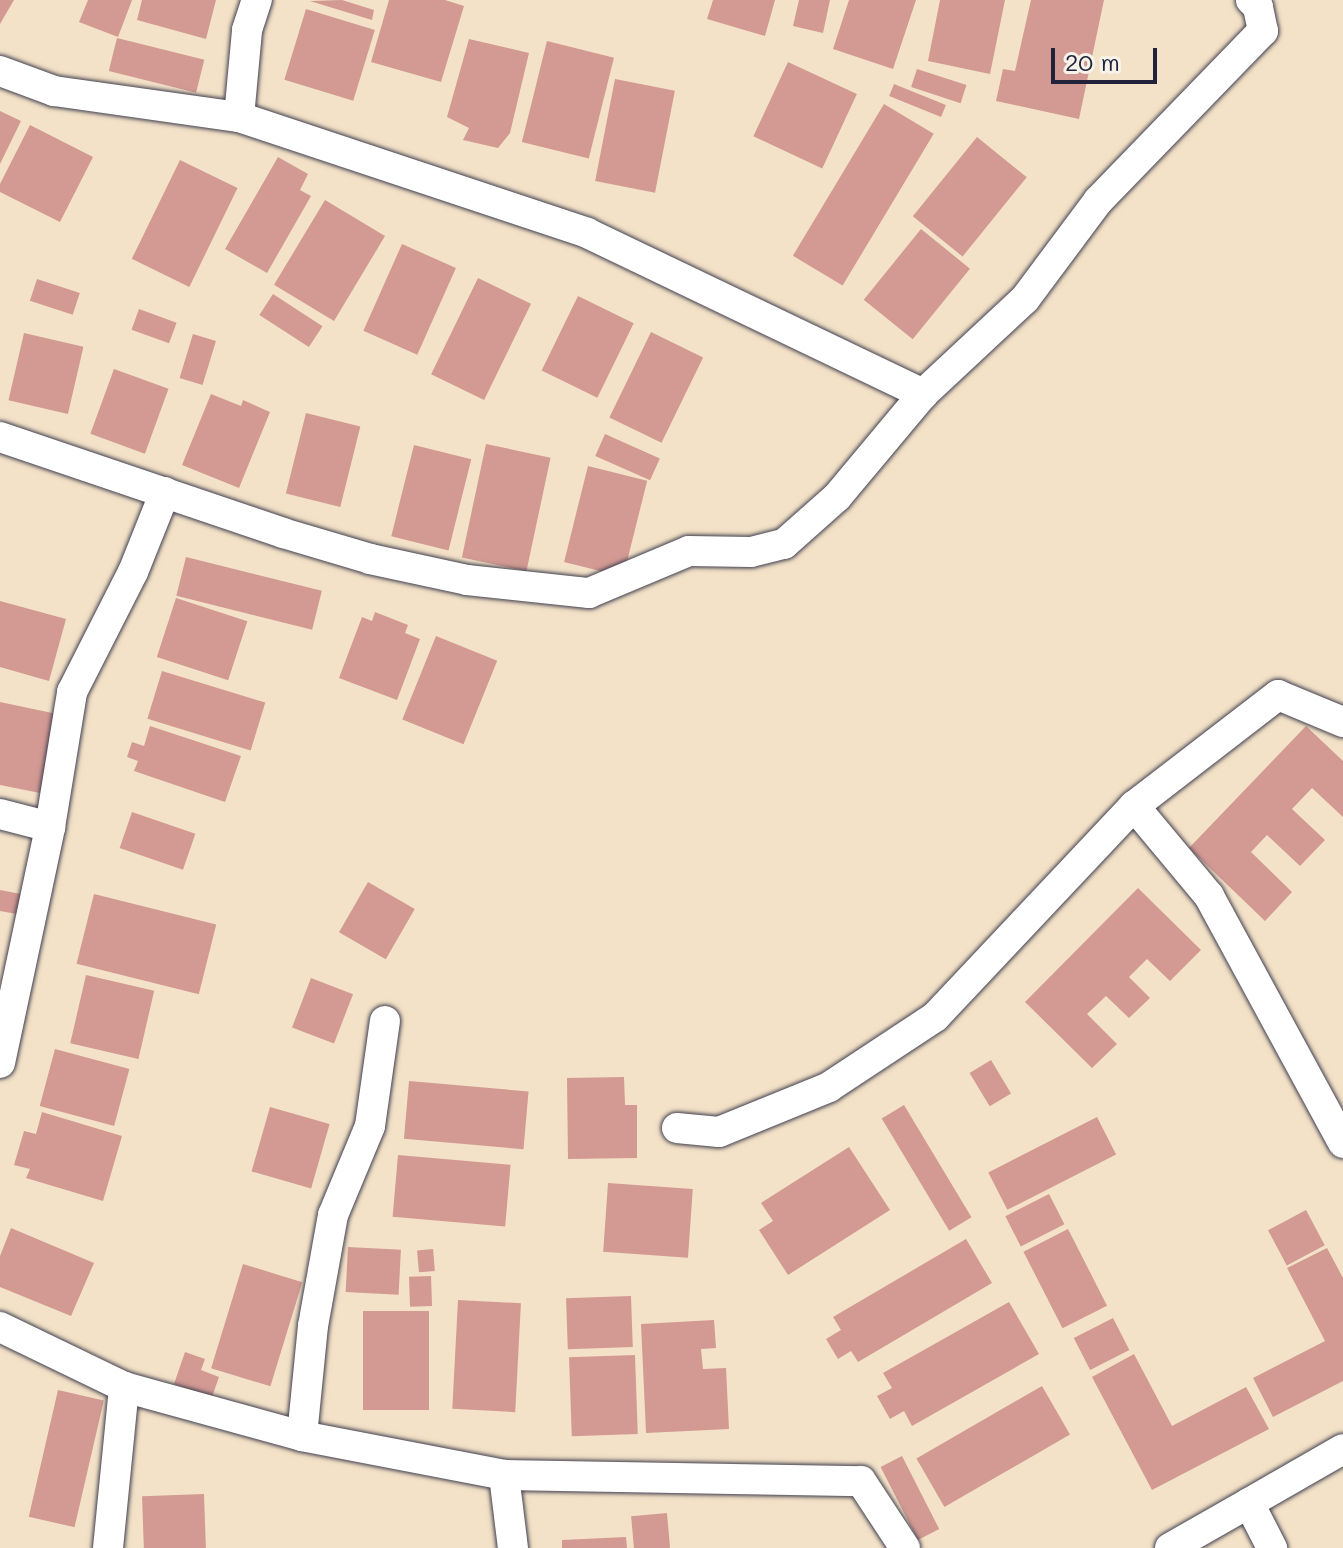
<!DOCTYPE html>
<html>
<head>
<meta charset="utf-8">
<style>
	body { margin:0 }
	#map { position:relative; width:1343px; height:1548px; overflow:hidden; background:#f3e2c7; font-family:Mali,sans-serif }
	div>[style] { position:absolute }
	.building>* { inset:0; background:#d29a93; transform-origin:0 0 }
	.roads { filter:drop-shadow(0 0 2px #413f50) drop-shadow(0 0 2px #413f50) }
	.street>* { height:30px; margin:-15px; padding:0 15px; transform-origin:15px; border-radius:15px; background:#fff }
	span { translate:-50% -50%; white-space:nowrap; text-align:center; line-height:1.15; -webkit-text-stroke:8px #f7f3e8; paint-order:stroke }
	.scale { position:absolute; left:1051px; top:48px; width:106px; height:36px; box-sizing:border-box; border:4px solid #22223b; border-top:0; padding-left:10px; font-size:24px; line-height:28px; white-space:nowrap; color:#22223b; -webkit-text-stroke:6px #f7f3e8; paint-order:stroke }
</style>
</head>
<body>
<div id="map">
	<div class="building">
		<div style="clip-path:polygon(0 0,14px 0,0 24px)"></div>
		<div style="clip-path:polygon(88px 0,132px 0,118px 37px,79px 22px)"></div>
		<div style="clip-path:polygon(142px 0,216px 0,206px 39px,137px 20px)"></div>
		<div style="clip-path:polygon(342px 0,374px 10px,372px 20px,310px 1px)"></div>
		<div style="clip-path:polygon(389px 0,445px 0,464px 6px,441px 82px,371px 62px)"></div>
		<div style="clip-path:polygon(713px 0,775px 0,765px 36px,707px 19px)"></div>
		<div style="clip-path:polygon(799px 0,830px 0,823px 33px,793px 26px)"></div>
		<div style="clip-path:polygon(849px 0,916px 0,893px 69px,833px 49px)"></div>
		<div style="clip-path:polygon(940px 0,1005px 0,990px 74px,928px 61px)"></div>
		<div style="clip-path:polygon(1031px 0,1104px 0,1079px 119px,996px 101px,1003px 69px,1015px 71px)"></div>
		<div style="left:306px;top:9px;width:72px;height:74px;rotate:17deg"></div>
		<div style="left:117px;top:38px;width:90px;height:34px;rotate:14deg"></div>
		<div style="clip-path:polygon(469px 39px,529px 53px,510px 133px,498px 148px,463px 140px,469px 128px,447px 117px)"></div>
		<div style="left:547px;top:41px;width:69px;height:104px;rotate:14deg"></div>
		<div style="left:788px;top:62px;width:76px;height:82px;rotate:25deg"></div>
		<div style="left:917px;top:69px;width:52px;height:19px;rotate:18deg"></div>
		<div style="left:615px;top:79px;width:61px;height:104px;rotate:11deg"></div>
		<div style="left:894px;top:84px;width:56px;height:13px;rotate:22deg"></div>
		<div style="left:884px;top:104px;width:58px;height:177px;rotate:31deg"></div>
		<div style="clip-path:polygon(0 111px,21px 121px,0 164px)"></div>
		<div style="clip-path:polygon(30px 125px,93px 157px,60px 222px,0 192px,0 184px)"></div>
		<div style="left:977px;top:137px;width:64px;height:102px;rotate:39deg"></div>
		<div style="clip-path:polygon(278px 157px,308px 174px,300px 190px,311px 196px,267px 273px,225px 249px)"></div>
		<div style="left:180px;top:160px;width:64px;height:110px;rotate:26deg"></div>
		<div style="left:325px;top:200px;width:70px;height:99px;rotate:31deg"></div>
		<div style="left:921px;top:229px;width:63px;height:91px;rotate:39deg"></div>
		<div style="left:402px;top:244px;width:59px;height:95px;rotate:24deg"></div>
		<div style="left:478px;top:278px;width:59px;height:107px;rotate:26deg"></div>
		<div style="left:37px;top:279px;width:45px;height:23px;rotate:18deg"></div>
		<div style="left:273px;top:294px;width:59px;height:25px;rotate:33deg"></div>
		<div style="left:578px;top:296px;width:62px;height:83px;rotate:26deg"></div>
		<div style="left:139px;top:309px;width:40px;height:22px;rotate:20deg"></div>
		<div style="left:651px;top:332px;width:58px;height:95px;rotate:26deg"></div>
		<div style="left:24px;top:333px;width:61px;height:69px;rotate:13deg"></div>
		<div style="left:193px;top:334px;width:24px;height:46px;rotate:17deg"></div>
		<div style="left:114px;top:369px;width:58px;height:69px;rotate:20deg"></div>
		<div style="clip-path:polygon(211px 394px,241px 406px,243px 400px,270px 412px,239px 488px,182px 465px)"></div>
		<div style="left:306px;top:413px;width:56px;height:83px;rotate:14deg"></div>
		<div style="left:605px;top:434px;width:60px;height:24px;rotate:24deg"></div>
		<div style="left:486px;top:444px;width:66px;height:116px;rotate:12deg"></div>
		<div style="left:414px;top:445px;width:59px;height:94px;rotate:14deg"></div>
		<div style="left:588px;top:466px;width:61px;height:99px;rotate:14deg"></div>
		<div style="left:186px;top:557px;width:140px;height:40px;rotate:14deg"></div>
		<div style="left:176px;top:598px;width:75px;height:62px;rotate:18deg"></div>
		<div style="clip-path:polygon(0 601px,66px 619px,49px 681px,0 667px)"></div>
		<div style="clip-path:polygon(375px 612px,408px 625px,405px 633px,420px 639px,397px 700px,339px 678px,362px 617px,372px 621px)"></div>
		<div style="left:436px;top:636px;width:66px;height:90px;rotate:22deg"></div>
		<div style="left:162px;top:671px;width:108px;height:50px;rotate:17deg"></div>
		<div style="clip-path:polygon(0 702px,57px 714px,40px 793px,0 785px)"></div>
		<div style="clip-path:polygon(150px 726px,241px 756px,225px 802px,134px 771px,138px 761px,127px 757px,132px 742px,144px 746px)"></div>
		<div style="clip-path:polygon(1306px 726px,1343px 761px,1343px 817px,1312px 788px,1292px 809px,1325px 840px,1300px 866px,1267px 835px,1251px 852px,1292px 892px,1265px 921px,1189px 848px)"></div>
		<div style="left:132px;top:812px;width:67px;height:38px;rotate:19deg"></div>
		<div style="left:368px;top:882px;width:54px;height:58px;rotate:30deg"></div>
		<div style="clip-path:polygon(1138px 888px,1201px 950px,1170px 981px,1147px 959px,1129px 977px,1150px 998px,1129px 1018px,1106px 996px,1087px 1014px,1117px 1044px,1092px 1068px,1025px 1002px)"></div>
		<div style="clip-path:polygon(0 890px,21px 894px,17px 914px,0 911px)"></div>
		<div style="left:94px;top:894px;width:126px;height:72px;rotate:14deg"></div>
		<div style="left:86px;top:975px;width:70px;height:70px;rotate:13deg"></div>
		<div style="left:311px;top:978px;width:45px;height:53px;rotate:21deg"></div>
		<div style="left:55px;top:1049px;width:77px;height:59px;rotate:15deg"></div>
		<div style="left:991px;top:1060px;width:39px;height:25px;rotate:59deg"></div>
		<div style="clip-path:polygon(624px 1077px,625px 1105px,637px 1105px,637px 1158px,568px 1159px,567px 1078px)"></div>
		<div style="left:409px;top:1081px;width:120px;height:58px;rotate:5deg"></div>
		<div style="left:904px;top:1105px;width:131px;height:26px;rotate:59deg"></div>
		<div style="left:270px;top:1107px;width:62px;height:67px;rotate:16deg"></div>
		<div style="clip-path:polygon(42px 1112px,122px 1136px,103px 1201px,26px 1178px,30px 1169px,14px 1165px,24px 1131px,36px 1134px)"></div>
		<div style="left:1097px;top:1117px;width:42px;height:122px;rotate:63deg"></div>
		<div style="clip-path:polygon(849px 1147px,890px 1210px,788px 1275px,759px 1230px,773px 1221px,761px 1203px)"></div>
		<div style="left:398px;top:1155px;width:113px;height:62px;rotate:5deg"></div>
		<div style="left:608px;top:1183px;width:85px;height:69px;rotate:4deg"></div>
		<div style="left:1049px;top:1194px;width:34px;height:49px;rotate:63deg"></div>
		<div style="left:1306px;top:1210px;width:40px;height:43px;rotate:62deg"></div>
		<div style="clip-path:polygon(11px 1228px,94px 1263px,71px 1316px,0 1287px,0 1256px)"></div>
		<div style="left:1068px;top:1229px;width:86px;height:50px;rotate:63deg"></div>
		<div style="clip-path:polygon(966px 1239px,992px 1283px,858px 1362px,851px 1351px,838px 1359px,826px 1339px,841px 1330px,833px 1317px)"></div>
		<div style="left:348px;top:1247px;width:53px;height:45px;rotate:3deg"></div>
		<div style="clip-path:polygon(1327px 1248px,1343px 1278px,1343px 1381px,1273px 1417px,1253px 1378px,1325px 1341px,1287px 1268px)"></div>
		<div style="left:433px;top:1249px;width:22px;height:16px;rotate:85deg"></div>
		<div style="left:243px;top:1264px;width:62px;height:109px;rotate:17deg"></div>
		<div style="left:431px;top:1276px;width:30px;height:22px;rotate:88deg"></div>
		<div style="left:631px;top:1296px;width:51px;height:65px;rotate:88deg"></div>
		<div style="left:458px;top:1300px;width:63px;height:109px;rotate:3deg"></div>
		<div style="clip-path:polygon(1009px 1302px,1039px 1354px,912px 1426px,904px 1411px,890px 1419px,877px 1396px,892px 1388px,883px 1373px)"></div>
		<div style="left:363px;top:1311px;width:66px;height:99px"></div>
		<div style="left:1113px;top:1318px;width:36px;height:44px;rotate:63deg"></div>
		<div style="clip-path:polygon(714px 1320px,716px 1348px,701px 1349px,703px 1369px,726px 1368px,729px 1429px,646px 1433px,641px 1324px)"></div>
		<div style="clip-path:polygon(185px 1352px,205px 1359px,201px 1370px,219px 1377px,212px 1397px,174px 1384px)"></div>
		<div style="clip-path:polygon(1134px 1354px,1172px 1426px,1246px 1387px,1269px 1429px,1152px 1490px,1092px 1377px)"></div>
		<div style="left:635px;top:1355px;width:79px;height:66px;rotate:88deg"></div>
		<div style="left:1042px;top:1386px;width:56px;height:145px;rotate:60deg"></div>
		<div style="left:58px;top:1390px;width:47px;height:130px;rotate:13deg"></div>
		<div style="left:902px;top:1456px;width:82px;height:24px;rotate:63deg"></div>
		<div style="left:204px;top:1494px;width:54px;height:62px;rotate:88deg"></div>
		<div style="left:667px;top:1513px;width:35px;height:36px;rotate:85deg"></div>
		<div style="clip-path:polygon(626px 1537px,627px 1548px,562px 1548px,562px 1540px)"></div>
	</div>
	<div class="roads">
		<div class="street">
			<div style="left:0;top:71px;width:58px;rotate:20.3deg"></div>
			<div style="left:54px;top:91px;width:187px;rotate:8deg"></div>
			<div style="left:239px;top:117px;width:367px;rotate:18.4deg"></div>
			<div style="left:587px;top:233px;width:373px;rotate:25.6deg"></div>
			<div style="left:239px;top:117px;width:87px;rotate:-84.7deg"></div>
			<div style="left:247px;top:30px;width:32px;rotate:-72deg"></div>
			<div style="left:0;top:437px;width:299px;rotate:18.7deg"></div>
			<div style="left:283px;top:533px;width:91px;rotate:16.6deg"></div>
			<div style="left:370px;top:559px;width:99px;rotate:12.2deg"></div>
			<div style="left:467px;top:580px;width:123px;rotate:6.1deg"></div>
			<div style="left:589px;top:593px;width:108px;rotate:-22.8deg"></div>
			<div style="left:689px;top:551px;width:62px;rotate:0.9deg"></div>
			<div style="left:751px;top:552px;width:34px;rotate:-14deg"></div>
			<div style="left:784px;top:544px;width:71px;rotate:-41.6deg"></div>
			<div style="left:837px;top:497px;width:134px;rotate:-50.1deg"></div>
			<div style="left:923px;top:394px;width:139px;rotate:-43deg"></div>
			<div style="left:1025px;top:299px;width:122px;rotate:-53.3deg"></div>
			<div style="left:1098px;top:201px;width:237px;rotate:-45.9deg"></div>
			<div style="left:1263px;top:31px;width:25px;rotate:-102deg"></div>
			<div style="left:1258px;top:7px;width:10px;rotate:-135deg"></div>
			<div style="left:1134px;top:806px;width:117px;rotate:50.2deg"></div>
			<div style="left:1209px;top:896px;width:281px;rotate:61.5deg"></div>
			<div style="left:0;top:814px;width:52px;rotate:14.6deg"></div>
			<div style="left:0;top:1063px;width:241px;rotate:-78deg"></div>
			<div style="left:50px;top:827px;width:137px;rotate:-80.7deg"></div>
			<div style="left:72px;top:692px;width:135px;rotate:-63.1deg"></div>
			<div style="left:133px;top:572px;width:86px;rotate:-68.2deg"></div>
			<div style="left:677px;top:1128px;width:42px;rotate:5.4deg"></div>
			<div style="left:719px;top:1132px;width:119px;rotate:-22.2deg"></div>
			<div style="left:829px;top:1087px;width:127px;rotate:-33.4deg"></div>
			<div style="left:935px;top:1017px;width:290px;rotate:-46.7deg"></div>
			<div style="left:1134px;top:806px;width:182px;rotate:-37.6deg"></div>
			<div style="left:1278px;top:695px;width:70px;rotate:22.6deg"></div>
			<div style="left:0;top:1327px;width:138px;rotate:25.8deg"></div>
			<div style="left:124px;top:1387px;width:185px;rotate:15.4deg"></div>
			<div style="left:302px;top:1436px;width:206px;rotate:10.9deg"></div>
			<div style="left:504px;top:1475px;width:357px;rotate:1deg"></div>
			<div style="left:861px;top:1481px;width:80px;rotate:56.7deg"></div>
			<div style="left:302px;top:1436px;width:111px;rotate:-84.3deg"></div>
			<div style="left:313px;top:1326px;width:113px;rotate:-79.8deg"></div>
			<div style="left:333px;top:1215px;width:96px;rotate:-67.4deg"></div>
			<div style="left:370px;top:1126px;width:106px;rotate:-81.9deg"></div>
			<div style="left:504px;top:1475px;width:74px;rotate:83deg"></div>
			<div style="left:1249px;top:1503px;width:108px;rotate:-29.9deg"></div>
			<div style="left:108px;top:1548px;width:162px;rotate:-84.3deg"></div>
			<div style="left:1170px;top:1548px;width:91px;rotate:-29.7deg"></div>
			<div style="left:1249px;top:1503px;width:51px;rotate:62.9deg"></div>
		</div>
	</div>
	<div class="scale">20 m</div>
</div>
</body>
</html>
